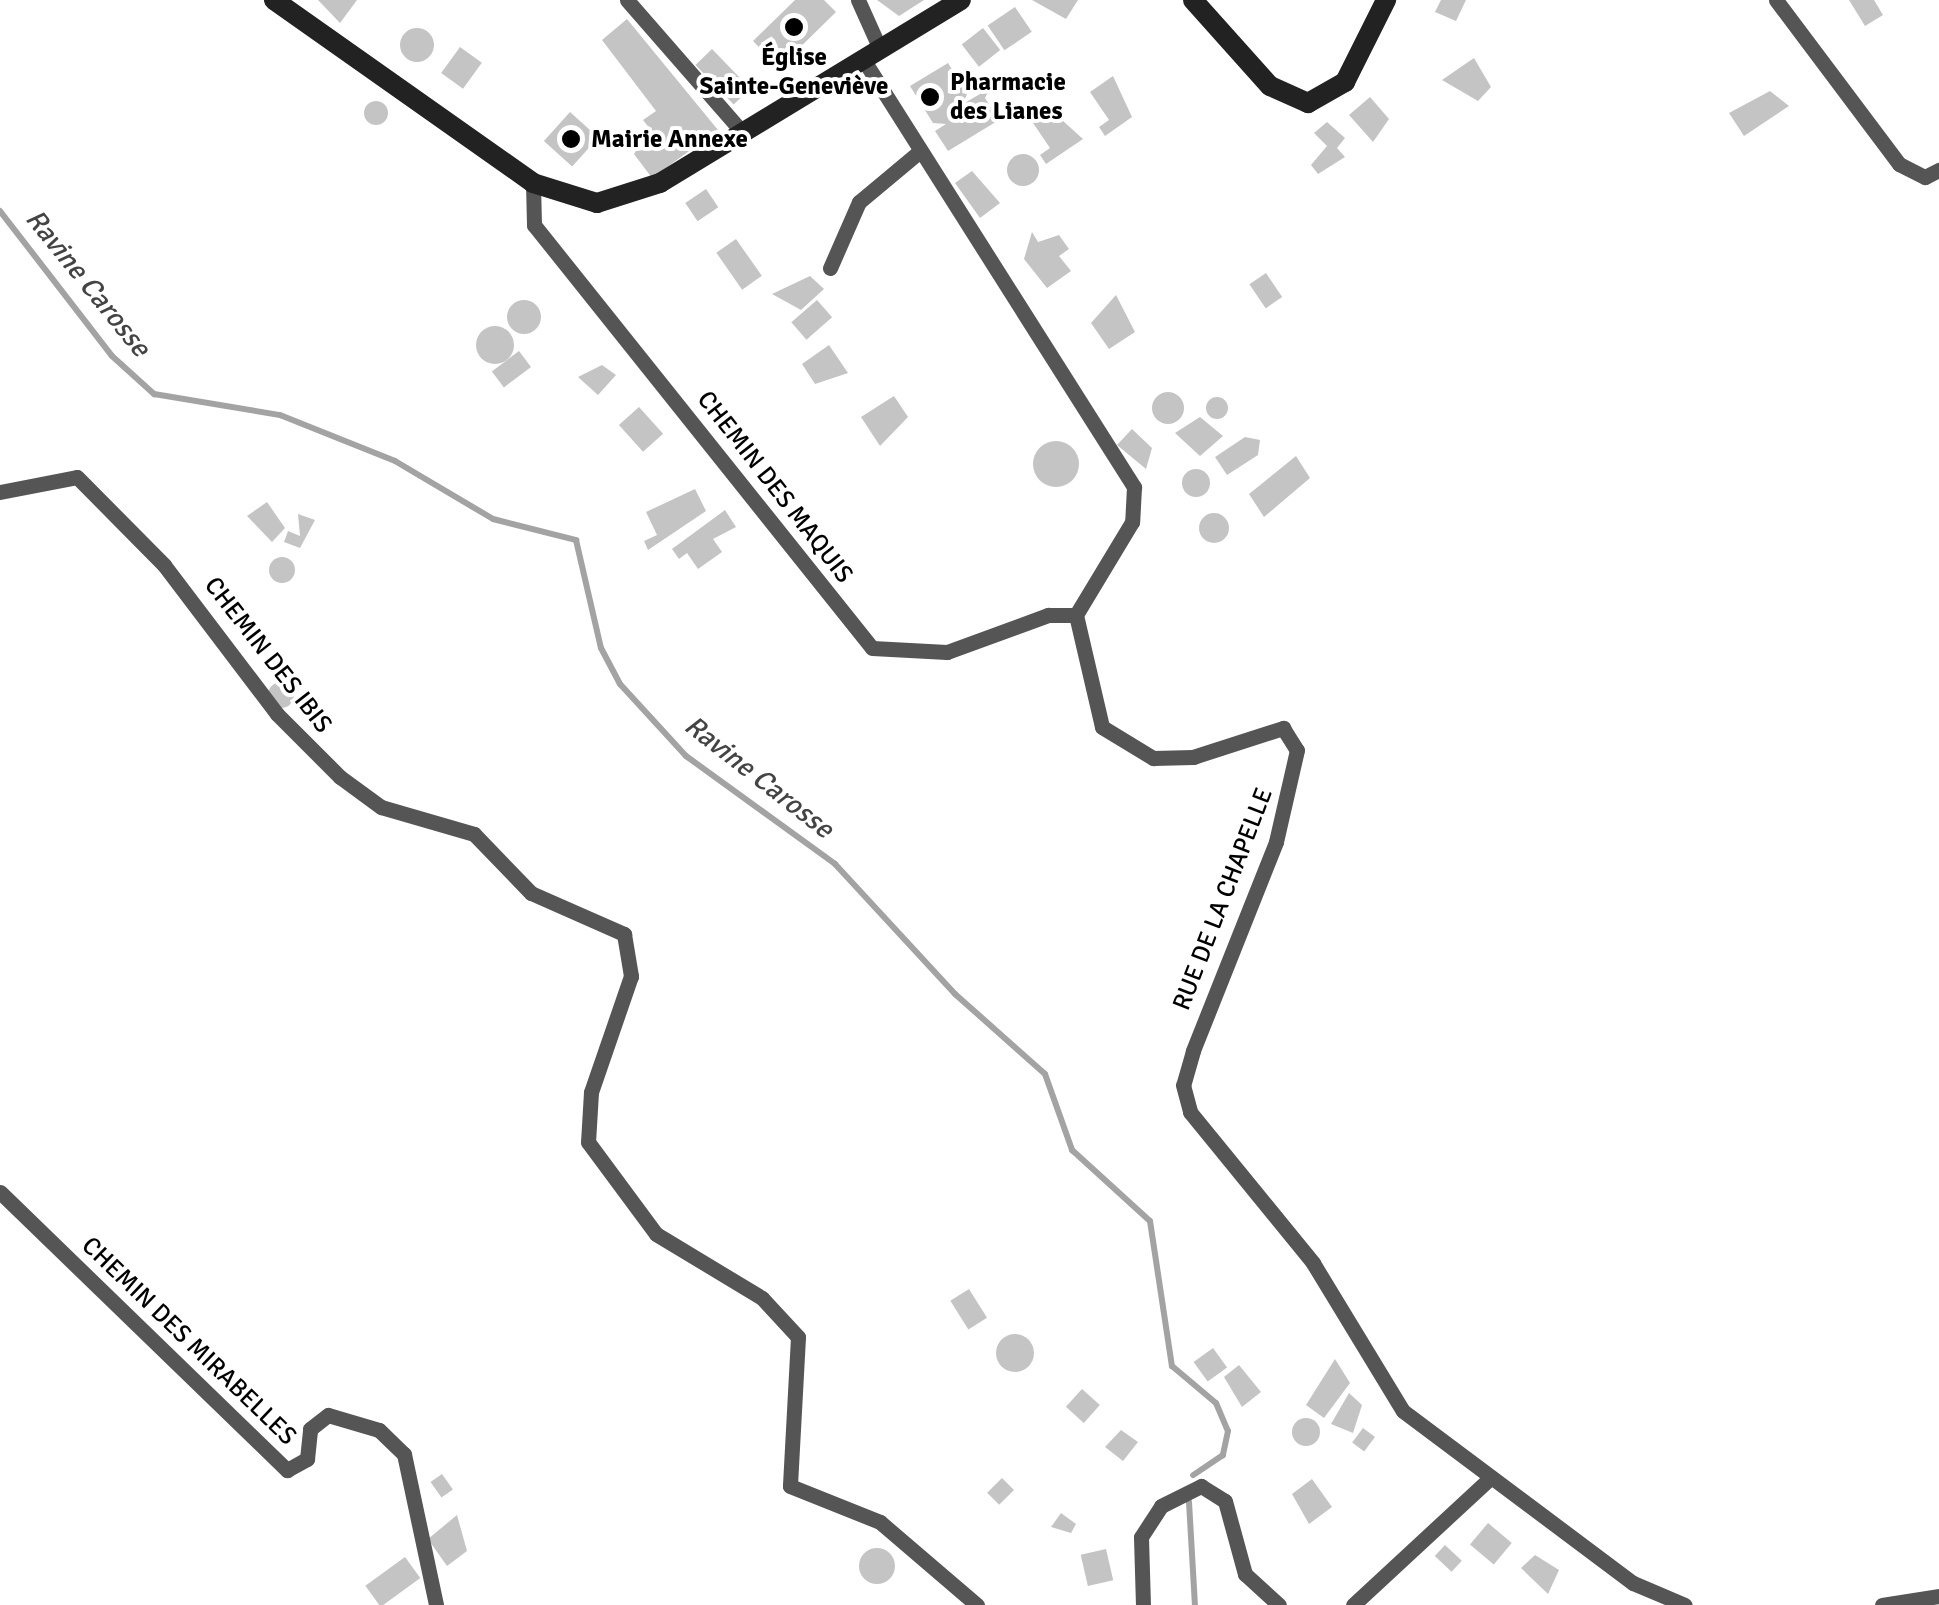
<!DOCTYPE html>
<html>
<head>
<meta charset="utf-8">
<style>
	body { margin:0 }
	#map { position:relative; width:1939px; height:1605px; overflow:hidden; background:#fff; font-family:Signika,sans-serif }
	div>[style] { position:absolute }
	.stream>* { height:6px; margin:-3px; padding:0 3px; transform-origin:3px; border-radius:3px; background:#a3a3a3 }
	.building>* { inset:0; background:#c4c4c4; transform-origin:0 0 }
	.round { border-radius:50% }
	.minor>* { height:15px; margin:-7.5px; padding:0 7.5px; transform-origin:7.5px; border-radius:7.5px; background:#555 }
	.secondary>* { height:20px; margin:-10px; padding:0 10px; transform-origin:10px; border-radius:10px; background:#222 }
	.dots>* { width:28px; height:28px; translate:-50% -50%; box-sizing:border-box; border:5px solid #fff; border-radius:50% }
	span { translate:-50% -50%; white-space:nowrap; text-align:center; line-height:1.15; -webkit-text-stroke:8px #fff; paint-order:stroke }
	.poi-label { font-size:25px; color:#000; font-weight:700 }
	.left { translate:0 -50%; text-align:left }
	.street-label { font-size:25px; color:#000 }
	.water-label { font-size:28px; color:#444; font-style:italic }
</style>
</head>
<body>
<div id="map">
	<div class="stream">
		<div style="left:0;top:211px;width:183px;rotate:52.3deg"></div>
		<div style="left:112px;top:356px;width:57px;rotate:42.1deg"></div>
		<div style="left:154px;top:394px;width:128px;rotate:9.5deg"></div>
		<div style="left:280px;top:415px;width:124px;rotate:21.8deg"></div>
		<div style="left:395px;top:461px;width:114px;rotate:30.6deg"></div>
		<div style="left:493px;top:519px;width:86px;rotate:14.2deg"></div>
		<div style="left:576px;top:540px;width:111px;rotate:77deg"></div>
		<div style="left:601px;top:648px;width:41px;rotate:62.2deg"></div>
		<div style="left:620px;top:684px;width:98px;rotate:47.5deg"></div>
		<div style="left:686px;top:756px;width:184px;rotate:35.9deg"></div>
		<div style="left:835px;top:864px;width:177px;rotate:47.3deg"></div>
		<div style="left:955px;top:994px;width:120px;rotate:41.6deg"></div>
		<div style="left:1045px;top:1074px;width:81px;rotate:70.4deg"></div>
		<div style="left:1072px;top:1150px;width:105px;rotate:42.3deg"></div>
		<div style="left:1150px;top:1221px;width:147px;rotate:81.4deg"></div>
		<div style="left:1172px;top:1366px;width:57px;rotate:40.1deg"></div>
		<div style="left:1216px;top:1403px;width:30px;rotate:67deg"></div>
		<div style="left:1228px;top:1431px;width:25px;rotate:102deg"></div>
		<div style="left:1223px;top:1455px;width:36px;rotate:146deg"></div>
		<div style="left:1189px;top:1502px;width:103px;rotate:86.7deg"></div>
	</div>
	<div class="building">
		<div style="clip-path:polygon(318px 0,357px 0,340px 23px)"></div>
		<div style="clip-path:polygon(795px 0,824px 0,836px 12px,779px 68px,753px 41px)"></div>
		<div style="clip-path:polygon(877px 0,924px 0,899px 16px)"></div>
		<div style="clip-path:polygon(1032px 0,1078px 0,1066px 19px)"></div>
		<div style="clip-path:polygon(1441px 0,1466px 0,1456px 21px,1435px 12px)"></div>
		<div style="clip-path:polygon(1849px 0,1874px 0,1883px 15px,1865px 26px)"></div>
		<div style="left:1015px;top:7px;width:30px;height:33px;rotate:56deg"></div>
		<div style="clip-path:polygon(627px 19px,718px 130px,652px 178px,634px 154px,650px 129px,643px 120px,656px 111px,602px 40px)"></div>
		<div style="left:983px;top:28px;width:28px;height:27px;rotate:52deg"></div>
		<div class="round" style="left:400px;top:28px;width:34px;height:34px"></div>
		<div style="left:460px;top:47px;width:27px;height:32px;rotate:36deg"></div>
		<div style="left:712px;top:49px;width:55px;height:23px;rotate:46deg"></div>
		<div style="clip-path:polygon(1474px 58px,1491px 87px,1478px 101px,1442px 80px)"></div>
		<div style="clip-path:polygon(948px 63px,967px 94px,963px 104px,990px 88px,985px 98px,999px 120px,948px 151px,935px 131px,946px 124px,933px 123px,910px 86px)"></div>
		<div style="clip-path:polygon(1113px 76px,1132px 117px,1105px 136px,1099px 127px,1109px 120px,1090px 92px)"></div>
		<div style="clip-path:polygon(1770px 91px,1789px 106px,1744px 136px,1729px 113px)"></div>
		<div style="clip-path:polygon(1370px 97px,1389px 119px,1373px 142px,1349px 115px)"></div>
		<div class="round" style="left:364px;top:101px;width:24px;height:24px"></div>
		<div style="clip-path:polygon(1052px 111px,1083px 139px,1046px 164px,1040px 155px,1050px 148px,1033px 123px)"></div>
		<div style="left:570px;top:112px;width:38px;height:39px;rotate:42deg"></div>
		<div style="clip-path:polygon(1327px 122px,1345px 138px,1337px 148px,1345px 157px,1318px 174px,1311px 165px,1327px 146px,1314px 133px)"></div>
		<div class="round" style="left:1007px;top:154px;width:32px;height:32px"></div>
		<div style="clip-path:polygon(972px 171px,1000px 203px,980px 218px,955px 183px)"></div>
		<div style="left:706px;top:189px;width:22px;height:25px;rotate:56deg"></div>
		<div style="clip-path:polygon(1032px 232px,1038px 242px,1059px 235px,1069px 249px,1059px 256px,1071px 271px,1047px 288px,1024px 259px)"></div>
		<div style="left:736px;top:239px;width:45px;height:24px;rotate:55deg"></div>
		<div style="left:1266px;top:273px;width:29px;height:20px;rotate:56deg"></div>
		<div style="clip-path:polygon(810px 276px,824px 289px,801px 310px,772px 294px)"></div>
		<div style="clip-path:polygon(1116px 295px,1135px 332px,1109px 349px,1091px 323px)"></div>
		<div class="round" style="left:507px;top:300px;width:34px;height:34px"></div>
		<div style="left:817px;top:300px;width:23px;height:34px;rotate:49deg"></div>
		<div class="round" style="left:476px;top:326px;width:38px;height:38px"></div>
		<div style="clip-path:polygon(829px 345px,848px 373px,815px 384px,802px 364px)"></div>
		<div style="left:519px;top:351px;width:20px;height:34px;rotate:53deg"></div>
		<div style="clip-path:polygon(602px 365px,616px 375px,598px 395px,578px 377px)"></div>
		<div class="round" style="left:1152px;top:392px;width:32px;height:32px"></div>
		<div style="clip-path:polygon(894px 396px,908px 417px,880px 446px,861px 417px)"></div>
		<div class="round" style="left:1206px;top:397px;width:22px;height:22px"></div>
		<div style="left:639px;top:407px;width:36px;height:27px;rotate:48deg"></div>
		<div style="clip-path:polygon(1200px 417px,1223px 436px,1200px 456px,1175px 433px)"></div>
		<div style="clip-path:polygon(1132px 429px,1152px 448px,1146px 469px,1117px 445px)"></div>
		<div style="clip-path:polygon(1245px 437px,1260px 440px,1258px 455px,1227px 475px,1215px 457px)"></div>
		<div class="round" style="left:1033px;top:441px;width:46px;height:46px"></div>
		<div style="clip-path:polygon(1296px 456px,1310px 478px,1264px 517px,1249px 494px)"></div>
		<div class="round" style="left:1182px;top:469px;width:28px;height:28px"></div>
		<div style="clip-path:polygon(695px 489px,706px 511px,648px 550px,644px 541px,657px 535px,646px 512px)"></div>
		<div style="clip-path:polygon(267px 502px,285px 528px,272px 542px,247px 516px)"></div>
		<div style="clip-path:polygon(725px 510px,736px 527px,713px 539px,722px 552px,698px 569px,687px 553px,679px 559px,672px 549px)"></div>
		<div class="round" style="left:1199px;top:513px;width:30px;height:30px"></div>
		<div style="clip-path:polygon(298px 514px,315px 520px,300px 548px,284px 542px,288px 531px,300px 536px)"></div>
		<div class="round" style="left:269px;top:557px;width:26px;height:26px"></div>
		<div class="round" style="left:268px;top:682px;width:26px;height:26px"></div>
		<div style="left:969px;top:1289px;width:34px;height:22px;rotate:58deg"></div>
		<div class="round" style="left:996px;top:1334px;width:38px;height:38px"></div>
		<div style="left:1213px;top:1348px;width:24px;height:24px;rotate:54deg"></div>
		<div style="clip-path:polygon(1335px 1359px,1350px 1383px,1324px 1418px,1306px 1405px)"></div>
		<div style="clip-path:polygon(1239px 1365px,1261px 1392px,1242px 1407px,1224px 1377px)"></div>
		<div style="left:1082px;top:1389px;width:24px;height:24px;rotate:42deg"></div>
		<div style="clip-path:polygon(1349px 1393px,1362px 1405px,1353px 1433px,1331px 1424px)"></div>
		<div class="round" style="left:1292px;top:1418px;width:28px;height:28px"></div>
		<div style="left:1363px;top:1428px;width:15px;height:18px;rotate:37deg"></div>
		<div style="clip-path:polygon(1121px 1430px,1138px 1442px,1123px 1461px,1105px 1447px)"></div>
		<div style="left:442px;top:1474px;width:19px;height:14px;rotate:55deg"></div>
		<div style="left:1002px;top:1478px;width:17px;height:21px;rotate:45deg"></div>
		<div style="clip-path:polygon(1312px 1479px,1332px 1507px,1309px 1524px,1292px 1494px)"></div>
		<div style="clip-path:polygon(1061px 1513px,1076px 1524px,1071px 1533px,1051px 1527px)"></div>
		<div style="clip-path:polygon(457px 1515px,467px 1551px,447px 1566px,428px 1539px)"></div>
		<div style="left:1488px;top:1523px;width:31px;height:28px;rotate:40deg"></div>
		<div style="left:1445px;top:1545px;width:23px;height:15px;rotate:43deg"></div>
		<div class="round" style="left:859px;top:1548px;width:36px;height:36px"></div>
		<div style="left:1106px;top:1549px;width:32px;height:26px;rotate:77deg"></div>
		<div style="clip-path:polygon(1535px 1555px,1559px 1570px,1548px 1594px,1521px 1568px)"></div>
		<div style="left:405px;top:1557px;width:26px;height:49px;rotate:54deg"></div>
	</div>
	<div class="minor">
		<div style="left:627px;top:0;width:176px;rotate:48.9deg"></div>
		<div style="left:858px;top:0;width:54px;rotate:65.8deg"></div>
		<div style="left:1776px;top:0;width:205px;rotate:53.1deg"></div>
		<div style="left:1899px;top:164px;width:29px;rotate:27deg"></div>
		<div style="left:1925px;top:177px;width:16px;rotate:-27deg"></div>
		<div style="left:863px;top:59px;width:507px;rotate:57.66deg"></div>
		<div style="left:1134px;top:487px;width:35px;rotate:93deg"></div>
		<div style="left:1132px;top:522px;width:109px;rotate:121.1deg"></div>
		<div style="left:1076px;top:615px;width:115px;rotate:76.9deg"></div>
		<div style="left:1102px;top:727px;width:60px;rotate:31.3deg"></div>
		<div style="left:1153px;top:758px;width:40px;rotate:-1.4deg"></div>
		<div style="left:1193px;top:757px;width:95px;rotate:-17.9deg"></div>
		<div style="left:1283px;top:728px;width:26px;rotate:58deg"></div>
		<div style="left:1297px;top:750px;width:94px;rotate:102.9deg"></div>
		<div style="left:1276px;top:842px;width:225px;rotate:111.7deg"></div>
		<div style="left:1193px;top:1051px;width:35px;rotate:106deg"></div>
		<div style="left:1183px;top:1085px;width:28px;rotate:75deg"></div>
		<div style="left:1190px;top:1112px;width:195px;rotate:50.8deg"></div>
		<div style="left:1313px;top:1263px;width:173px;rotate:58.7deg"></div>
		<div style="left:1403px;top:1411px;width:287px;rotate:36.8deg"></div>
		<div style="left:1633px;top:1583px;width:56px;rotate:22.9deg"></div>
		<div style="left:533px;top:183px;width:42px;rotate:88.6deg"></div>
		<div style="left:534px;top:225px;width:541px;rotate:51.37deg"></div>
		<div style="left:872px;top:648px;width:75px;rotate:3.1deg"></div>
		<div style="left:947px;top:652px;width:108px;rotate:-20.1deg"></div>
		<div style="left:1048px;top:615px;width:28px"></div>
		<div style="left:830px;top:268px;width:72px;rotate:-66.3deg"></div>
		<div style="left:859px;top:202px;width:80px;rotate:-39.9deg"></div>
		<div style="left:0;top:492px;width:78px;rotate:-11deg"></div>
		<div style="left:77px;top:477px;width:124px;rotate:45.3deg"></div>
		<div style="left:164px;top:565px;width:187px;rotate:52.8deg"></div>
		<div style="left:277px;top:714px;width:89px;rotate:45deg"></div>
		<div style="left:340px;top:777px;width:51px;rotate:36.2deg"></div>
		<div style="left:381px;top:807px;width:97px;rotate:16.2deg"></div>
		<div style="left:474px;top:834px;width:82px;rotate:46deg"></div>
		<div style="left:531px;top:893px;width:102px;rotate:23.8deg"></div>
		<div style="left:624px;top:934px;width:43px;rotate:80.5deg"></div>
		<div style="left:631px;top:976px;width:123px;rotate:109deg"></div>
		<div style="left:591px;top:1092px;width:50px;rotate:93.4deg"></div>
		<div style="left:588px;top:1142px;width:114px;rotate:53.5deg"></div>
		<div style="left:656px;top:1234px;width:124px;rotate:31.1deg"></div>
		<div style="left:762px;top:1298px;width:53px;rotate:47.3deg"></div>
		<div style="left:798px;top:1337px;width:149px;rotate:93.1deg"></div>
		<div style="left:790px;top:1486px;width:97px;rotate:21.8deg"></div>
		<div style="left:880px;top:1522px;width:128px;rotate:40.6deg"></div>
		<div style="left:0;top:1192px;width:400px;rotate:44.1deg"></div>
		<div style="left:287px;top:1470px;width:23px;rotate:-29deg"></div>
		<div style="left:307px;top:1459px;width:30px;rotate:-84deg"></div>
		<div style="left:310px;top:1429px;width:23px;rotate:-38deg"></div>
		<div style="left:328px;top:1415px;width:53px;rotate:16.4deg"></div>
		<div style="left:379px;top:1430px;width:35px;rotate:44deg"></div>
		<div style="left:404px;top:1454px;width:154px;rotate:78deg"></div>
		<div style="left:1143px;top:1605px;width:68px;rotate:-91.7deg"></div>
		<div style="left:1141px;top:1537px;width:37px;rotate:-57deg"></div>
		<div style="left:1161px;top:1506px;width:45px;rotate:-26.6deg"></div>
		<div style="left:1201px;top:1486px;width:28px;rotate:32deg"></div>
		<div style="left:1225px;top:1501px;width:76px;rotate:74.7deg"></div>
		<div style="left:1245px;top:1574px;width:46px;rotate:42.4deg"></div>
		<div style="left:1353px;top:1605px;width:184px;rotate:-42.8deg"></div>
		<div style="left:1882px;top:1605px;width:58px;rotate:-9deg"></div>
	</div>
	<div class="secondary">
		<div style="left:274px;top:0;width:317px;rotate:35.2deg"></div>
		<div style="left:533px;top:183px;width:67px;rotate:17.4deg"></div>
		<div style="left:597px;top:203px;width:66px;rotate:-17.6deg"></div>
		<div style="left:660px;top:183px;width:352px;rotate:-31.3deg"></div>
		<div style="left:1193px;top:0;width:115px;rotate:48.2deg"></div>
		<div style="left:1270px;top:86px;width:42px;rotate:24.1deg"></div>
		<div style="left:1308px;top:103px;width:43px;rotate:-29.6deg"></div>
		<div style="left:1345px;top:82px;width:92px;rotate:-63.4deg"></div>
	</div>
	<div class="dots">
		<div style="left:794px;top:27px;background:#000"></div>
		<div style="left:930px;top:97px;background:#000"></div>
		<div style="left:571px;top:139px;background:#000"></div>
	</div>
	<div class="poi-label">
		<span style="left:794px;top:72px">Église<br>Sainte-Geneviève</span>
		<span class="left" style="left:950px;top:97px">Pharmacie<br>des Lianes</span>
		<span class="left" style="left:591px;top:139px">Mairie Annexe</span>
	</div>
	<div class="street-label">
		<span style="left:775px;top:487px;rotate:52deg">CHEMIN DES MAQUIS</span>
		<span style="left:268px;top:655px;rotate:52deg">CHEMIN DES IBIS</span>
		<span style="left:1223px;top:899px;rotate:-69deg">RUE DE LA CHAPELLE</span>
		<span style="left:189px;top:1341px;rotate:44deg">CHEMIN DES MIRABELLES</span>
	</div>
	<div class="water-label">
		<span style="left:88px;top:283px;rotate:51deg">Ravine Carosse</span>
		<span style="left:759px;top:777px;rotate:38deg">Ravine Carosse</span>
	</div>
</div>
</body>
</html>
